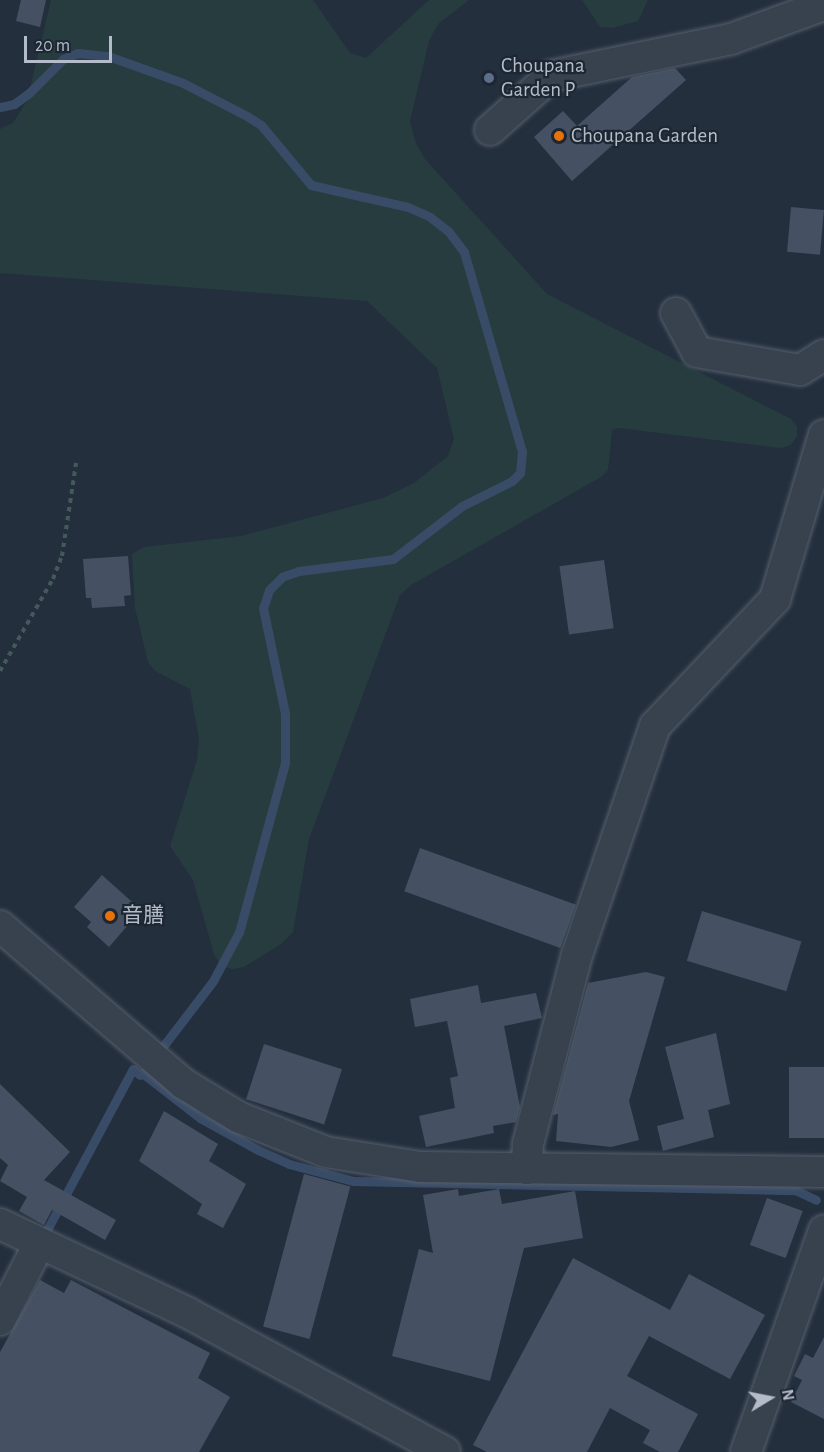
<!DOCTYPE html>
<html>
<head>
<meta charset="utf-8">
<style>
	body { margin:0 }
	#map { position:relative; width:824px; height:1452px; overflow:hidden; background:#242f3e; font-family:"Alegreya Sans","Noto Sans JP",sans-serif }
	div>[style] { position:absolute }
	.green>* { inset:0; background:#263c3f }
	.stream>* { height:9px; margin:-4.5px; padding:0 4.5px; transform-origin:4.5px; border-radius:4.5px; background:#394c67 }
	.building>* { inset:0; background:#455162; transform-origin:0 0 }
	.path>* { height:4px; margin-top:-2px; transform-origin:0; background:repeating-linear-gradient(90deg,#44595c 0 4.5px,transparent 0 9px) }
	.roads { filter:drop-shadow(0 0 2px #565f6c) drop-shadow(0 0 2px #565f6c) }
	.minor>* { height:30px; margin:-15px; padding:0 15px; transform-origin:15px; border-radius:15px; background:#38414e }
	.dots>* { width:16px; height:16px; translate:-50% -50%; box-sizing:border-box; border:3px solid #1d2633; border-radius:50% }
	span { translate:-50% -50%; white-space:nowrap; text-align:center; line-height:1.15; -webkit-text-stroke:4.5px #1d2633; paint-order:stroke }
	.poi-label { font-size:21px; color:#b4bcc9 }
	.left { translate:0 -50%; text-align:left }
	.north { position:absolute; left:740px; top:1368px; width:60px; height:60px; -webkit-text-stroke:4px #1d2633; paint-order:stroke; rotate:80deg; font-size:16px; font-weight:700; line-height:24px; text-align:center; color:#b4bcc9 }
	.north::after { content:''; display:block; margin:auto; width:21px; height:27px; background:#b4bcc9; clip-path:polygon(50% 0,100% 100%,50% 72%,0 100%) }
	.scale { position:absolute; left:24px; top:36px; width:88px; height:27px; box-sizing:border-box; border:3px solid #b4bcc9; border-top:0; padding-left:8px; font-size:18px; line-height:21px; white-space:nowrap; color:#b4bcc9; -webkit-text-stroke:4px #1d2633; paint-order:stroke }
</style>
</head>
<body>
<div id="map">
	<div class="green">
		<div style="clip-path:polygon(51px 0,313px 0,350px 53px,366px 58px,429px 0,469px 0,438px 24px,429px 41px,410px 121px,415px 141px,425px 159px,547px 294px,791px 419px,797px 426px,797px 436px,791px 445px,781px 448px,619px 428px,612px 430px,608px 470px,601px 477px,411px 585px,400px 595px,309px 839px,293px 932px,281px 944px,244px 967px,232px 969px,221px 966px,214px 954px,193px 880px,170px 846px,197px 760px,199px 740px,190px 689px,155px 671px,148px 662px,135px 608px,132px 554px,144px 547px,241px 536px,383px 498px,414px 483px,448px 456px,454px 439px,437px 368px,367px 301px,0 273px,0 129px,13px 123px,27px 101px)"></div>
		<div style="clip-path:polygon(582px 0,648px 0,638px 21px,612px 28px,600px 27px)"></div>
	</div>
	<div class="stream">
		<div style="left:0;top:107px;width:14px;rotate:-12deg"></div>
		<div style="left:14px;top:104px;width:17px;rotate:-36deg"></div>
		<div style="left:28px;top:94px;width:49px;rotate:-45deg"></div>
		<div style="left:63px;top:59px;width:16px;rotate:-22deg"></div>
		<div style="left:78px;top:53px;width:30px;rotate:6deg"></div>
		<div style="left:108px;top:56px;width:80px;rotate:19.8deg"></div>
		<div style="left:183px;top:83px;width:72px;rotate:27.3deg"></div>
		<div style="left:247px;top:116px;width:17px;rotate:33deg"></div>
		<div style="left:261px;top:125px;width:78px;rotate:50.2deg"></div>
		<div style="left:311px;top:185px;width:99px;rotate:12.8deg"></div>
		<div style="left:408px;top:207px;width:24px;rotate:24deg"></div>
		<div style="left:430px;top:217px;width:24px;rotate:38deg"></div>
		<div style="left:449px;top:232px;width:25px;rotate:53deg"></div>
		<div style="left:464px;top:252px;width:207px;rotate:73.8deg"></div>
		<div style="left:522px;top:451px;width:22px;rotate:95deg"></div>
		<div style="left:520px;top:473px;width:11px;rotate:135deg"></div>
		<div style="left:512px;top:481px;width:56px;rotate:153.4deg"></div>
		<div style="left:462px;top:506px;width:87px;rotate:142.5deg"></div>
		<div style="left:393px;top:559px;width:95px;rotate:172.7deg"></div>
		<div style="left:299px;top:571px;width:18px;rotate:161deg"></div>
		<div style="left:282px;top:577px;width:18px;rotate:135deg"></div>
		<div style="left:269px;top:590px;width:19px;rotate:108deg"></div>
		<div style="left:263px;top:608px;width:107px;rotate:78.2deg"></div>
		<div style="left:285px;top:713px;width:50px;rotate:90deg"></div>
		<div style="left:285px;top:763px;width:175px;rotate:105.2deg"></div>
		<div style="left:239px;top:932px;width:55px;rotate:118deg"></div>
		<div style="left:213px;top:981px;width:81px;rotate:127.4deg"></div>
		<div style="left:142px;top:1073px;width:73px;rotate:37.8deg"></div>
		<div style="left:200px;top:1118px;width:66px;rotate:28.9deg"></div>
		<div style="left:258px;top:1150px;width:34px;rotate:24deg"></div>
		<div style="left:289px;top:1164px;width:66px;rotate:14.9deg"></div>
		<div style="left:353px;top:1181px;width:442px;rotate:1.2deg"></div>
		<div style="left:795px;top:1190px;width:23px;rotate:25deg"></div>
		<div style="left:48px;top:1228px;width:180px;rotate:-61.9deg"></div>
		<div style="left:133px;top:1069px;width:9px;rotate:41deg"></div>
	</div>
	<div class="building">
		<div style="clip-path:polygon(21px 0,46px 0,40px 27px,16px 21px)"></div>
		<div style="clip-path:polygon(675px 68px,686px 80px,572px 181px,534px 137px,563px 111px,577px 126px,632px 77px)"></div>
		<div style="left:791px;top:207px;width:33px;height:45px;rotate:5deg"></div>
		<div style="clip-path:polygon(128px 556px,131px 595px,124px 596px,125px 606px,92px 608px,91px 598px,86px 598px,83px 559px)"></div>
		<div style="left:604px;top:560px;width:69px;height:45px;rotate:82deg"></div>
		<div style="left:420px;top:848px;width:166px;height:46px;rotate:20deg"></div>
		<div style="clip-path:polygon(102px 875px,141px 910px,109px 947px,87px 927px,91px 922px,74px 907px)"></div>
		<div style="left:702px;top:911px;width:104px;height:52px;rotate:17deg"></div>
		<div style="clip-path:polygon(646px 972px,665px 977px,629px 1101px,639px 1140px,611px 1147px,556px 1141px,558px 1114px,553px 1115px,588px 983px)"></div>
		<div style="clip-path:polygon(478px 985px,481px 1003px,536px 993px,542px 1018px,504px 1026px,520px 1107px,516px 1122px,493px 1126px,494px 1133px,426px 1147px,419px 1116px,455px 1108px,450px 1078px,458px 1076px,447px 1021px,415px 1027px,410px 999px)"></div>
		<div style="clip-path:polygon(716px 1033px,730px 1104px,708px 1110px,714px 1137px,663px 1151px,657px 1126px,684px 1119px,665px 1047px)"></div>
		<div style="left:264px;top:1044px;width:82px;height:58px;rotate:18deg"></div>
		<div style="left:824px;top:1067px;width:71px;height:35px;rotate:90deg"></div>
		<div style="clip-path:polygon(0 1084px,70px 1152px,44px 1180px,116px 1220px,105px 1240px,52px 1210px,44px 1225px,19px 1211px,27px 1197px,0 1181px,8px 1165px,0 1158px)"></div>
		<div style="clip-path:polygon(164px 1111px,218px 1144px,209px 1161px,246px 1184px,223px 1228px,197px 1214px,202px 1204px,139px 1161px)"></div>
		<div style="left:304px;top:1174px;width:48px;height:158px;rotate:15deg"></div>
		<div style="clip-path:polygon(458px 1189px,459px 1196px,499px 1189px,502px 1204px,575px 1191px,583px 1238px,524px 1248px,490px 1381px,392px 1356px,419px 1249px,433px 1253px,423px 1195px)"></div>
		<div style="left:767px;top:1198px;width:38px;height:50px;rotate:20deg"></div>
		<div style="clip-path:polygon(573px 1258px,670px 1310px,689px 1274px,765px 1315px,730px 1379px,649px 1336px,627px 1376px,698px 1414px,678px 1452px,660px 1452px,643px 1443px,650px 1430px,610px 1408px,587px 1452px,487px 1452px,473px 1445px)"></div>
		<div style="clip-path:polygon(40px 1280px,64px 1293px,71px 1280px,210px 1353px,198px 1378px,230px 1397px,199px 1452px,0 1452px,0 1352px)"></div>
		<div style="clip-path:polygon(824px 1337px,824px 1419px,791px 1402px,802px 1380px,794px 1376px,805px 1354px,813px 1358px)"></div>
	</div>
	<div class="path">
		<div style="left:0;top:671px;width:106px;rotate:-60.1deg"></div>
		<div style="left:53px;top:579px;width:25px;rotate:-69deg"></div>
		<div style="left:62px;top:556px;width:94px;rotate:-81.4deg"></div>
	</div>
	<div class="roads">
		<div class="minor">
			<div style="left:490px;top:130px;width:81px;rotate:-41.5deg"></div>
			<div style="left:551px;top:76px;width:184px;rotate:-11.6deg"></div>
			<div style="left:731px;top:39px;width:99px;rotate:-20.1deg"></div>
			<div style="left:676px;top:313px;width:44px;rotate:61.7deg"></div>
			<div style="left:697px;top:352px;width:105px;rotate:9.9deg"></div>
			<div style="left:800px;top:370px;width:28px;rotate:-32deg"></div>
			<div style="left:0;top:926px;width:243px;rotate:40.7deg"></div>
			<div style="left:184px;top:1084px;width:63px;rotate:31.4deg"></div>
			<div style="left:238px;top:1117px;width:95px;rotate:21.7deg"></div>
			<div style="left:326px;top:1152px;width:95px;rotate:9.1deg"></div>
			<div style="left:420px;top:1167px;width:404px;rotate:0.7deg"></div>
			<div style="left:527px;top:1169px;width:25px;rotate:-88deg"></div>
			<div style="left:528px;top:1144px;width:195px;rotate:-75.5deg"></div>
			<div style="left:577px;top:955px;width:242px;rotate:-71.2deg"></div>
			<div style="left:655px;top:726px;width:175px;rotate:-46.6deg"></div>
			<div style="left:775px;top:599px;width:171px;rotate:-73.4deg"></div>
			<div style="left:0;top:1224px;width:208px;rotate:25.3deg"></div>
			<div style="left:188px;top:1313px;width:292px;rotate:28.4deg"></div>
			<div style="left:0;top:1320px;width:85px;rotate:-62.8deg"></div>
			<div style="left:746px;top:1452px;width:235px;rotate:-70.6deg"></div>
		</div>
	</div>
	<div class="dots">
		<div style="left:489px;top:78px;background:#5c6f8a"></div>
		<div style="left:559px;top:136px;background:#e8710a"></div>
		<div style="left:110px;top:916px;background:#e8710a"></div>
	</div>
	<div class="poi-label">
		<span class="left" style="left:501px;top:78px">Choupana<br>Garden P</span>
		<span class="left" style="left:571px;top:136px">Choupana Garden</span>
		<span class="left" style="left:122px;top:916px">音膳</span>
	</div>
	<div class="north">N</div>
	<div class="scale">20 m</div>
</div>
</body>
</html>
